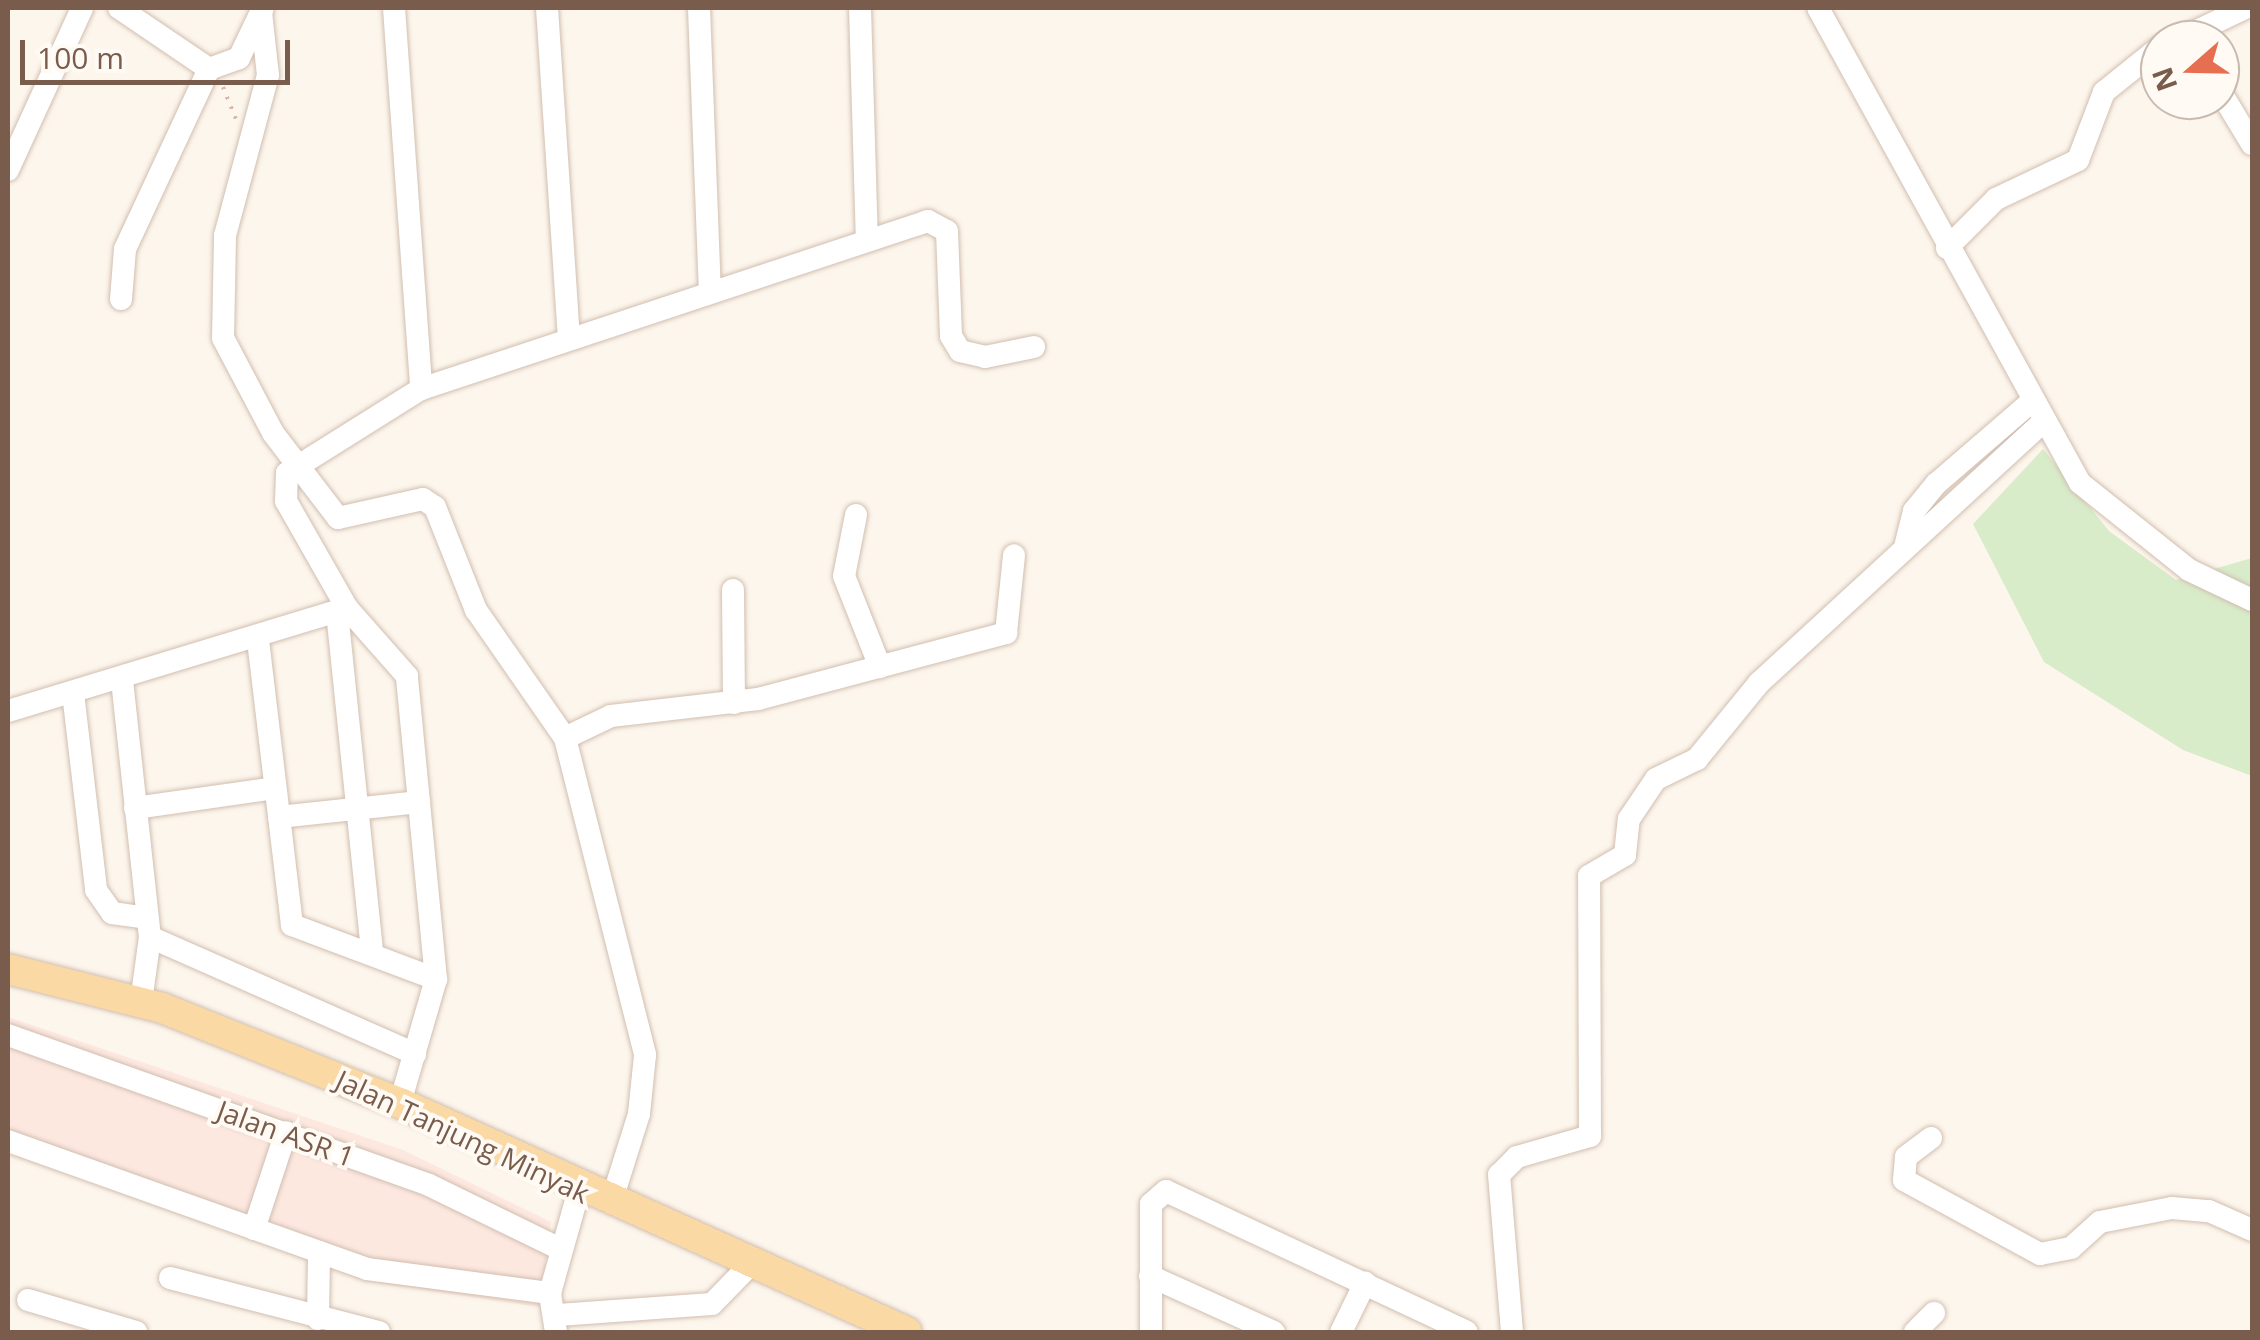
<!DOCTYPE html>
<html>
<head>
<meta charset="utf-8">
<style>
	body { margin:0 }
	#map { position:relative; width:2260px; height:1340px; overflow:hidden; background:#fdf6ec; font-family:"Open Sans",sans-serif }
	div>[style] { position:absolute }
	.commercial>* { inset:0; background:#fde8e0 }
	.green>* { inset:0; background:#d8ecc9 }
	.path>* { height:4px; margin-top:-2px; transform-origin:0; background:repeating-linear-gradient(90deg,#d9b8a5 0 2.5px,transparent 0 10.5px) }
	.roads { filter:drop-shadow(0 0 2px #d1beb0) drop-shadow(0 0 2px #d1beb0) }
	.minor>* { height:22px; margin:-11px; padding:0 11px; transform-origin:11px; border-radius:11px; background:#fff }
	.major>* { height:30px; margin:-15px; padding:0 15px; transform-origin:15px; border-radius:15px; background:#fbd9a5 }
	span { translate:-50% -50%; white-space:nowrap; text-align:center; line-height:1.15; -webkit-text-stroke:8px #fffaf3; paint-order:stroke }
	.street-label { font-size:28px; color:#7a5c4d }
	.frame { position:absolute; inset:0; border:10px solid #7a5c4d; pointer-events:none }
	.north { position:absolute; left:2140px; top:20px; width:100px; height:100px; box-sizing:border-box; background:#fffaf3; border:2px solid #cabbb1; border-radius:50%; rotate:250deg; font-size:28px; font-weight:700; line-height:40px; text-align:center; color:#7a5c4d }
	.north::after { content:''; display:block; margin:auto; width:35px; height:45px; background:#e76f51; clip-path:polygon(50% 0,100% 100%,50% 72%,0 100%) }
	.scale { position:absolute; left:20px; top:40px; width:270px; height:45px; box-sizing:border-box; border:5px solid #7a5c4d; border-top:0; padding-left:12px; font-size:30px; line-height:35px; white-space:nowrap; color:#7a5c4d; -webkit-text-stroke:8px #fffaf3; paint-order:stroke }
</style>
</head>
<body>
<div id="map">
	<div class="commercial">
		<div style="clip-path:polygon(8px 1017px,403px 1150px,551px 1222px,539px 1307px,366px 1281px,8px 1148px)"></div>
	</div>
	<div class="green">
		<div style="clip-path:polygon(2043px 449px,2109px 531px,2176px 580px,2252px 558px,2252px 776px,2183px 750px,2044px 662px,1973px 524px)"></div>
	</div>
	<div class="path">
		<div style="left:223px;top:87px;width:35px;rotate:68deg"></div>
	</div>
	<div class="roads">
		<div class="minor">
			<div style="left:119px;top:8px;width:109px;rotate:34.1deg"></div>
			<div style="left:209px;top:69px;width:32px;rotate:-20deg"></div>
			<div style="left:239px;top:58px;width:55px;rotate:-64.4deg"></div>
			<div style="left:394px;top:8px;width:382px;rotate:85.9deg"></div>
			<div style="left:547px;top:8px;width:331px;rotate:86.2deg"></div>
			<div style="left:699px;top:8px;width:284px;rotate:87.8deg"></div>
			<div style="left:860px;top:8px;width:230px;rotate:88.3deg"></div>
			<div style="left:1818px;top:8px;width:542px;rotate:61.12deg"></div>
			<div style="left:2080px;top:483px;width:139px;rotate:38.6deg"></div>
			<div style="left:2189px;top:570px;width:70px;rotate:25.5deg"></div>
			<div style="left:261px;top:12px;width:63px;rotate:83.7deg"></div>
			<div style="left:268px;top:75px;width:167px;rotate:105deg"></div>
			<div style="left:225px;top:236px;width:102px;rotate:91.1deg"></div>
			<div style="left:223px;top:338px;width:107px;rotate:62.2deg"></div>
			<div style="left:273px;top:433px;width:107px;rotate:52.6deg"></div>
			<div style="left:338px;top:518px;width:87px;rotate:-12.6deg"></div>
			<div style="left:423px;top:499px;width:14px;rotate:34deg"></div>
			<div style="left:435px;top:507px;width:111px;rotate:68.3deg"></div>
			<div style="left:476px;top:610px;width:156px;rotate:55.2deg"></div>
			<div style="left:565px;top:738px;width:327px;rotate:75.8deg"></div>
			<div style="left:645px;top:1055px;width:59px;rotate:95.8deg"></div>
			<div style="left:639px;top:1114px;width:93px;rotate:107.5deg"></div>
			<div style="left:2178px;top:40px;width:74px;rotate:-25.5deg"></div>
			<div style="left:2220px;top:91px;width:62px;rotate:58.9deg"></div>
			<div style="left:8px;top:170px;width:178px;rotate:-65.4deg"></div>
			<div style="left:1947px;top:248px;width:69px;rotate:-45deg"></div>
			<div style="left:1996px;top:199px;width:91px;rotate:-25.4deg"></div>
			<div style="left:2078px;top:160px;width:73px;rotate:-69.1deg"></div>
			<div style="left:2104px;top:92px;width:72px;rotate:-38.8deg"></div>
			<div style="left:121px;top:299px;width:50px;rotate:-85.4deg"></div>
			<div style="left:125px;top:249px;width:199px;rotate:-65deg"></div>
			<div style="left:856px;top:515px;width:62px;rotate:101.1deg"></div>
			<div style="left:844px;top:576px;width:98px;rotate:68.4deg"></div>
			<div style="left:1905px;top:547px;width:37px;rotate:-76deg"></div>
			<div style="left:1914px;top:511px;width:35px;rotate:-51deg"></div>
			<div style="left:1936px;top:484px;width:124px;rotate:-40.8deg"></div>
			<div style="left:733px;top:590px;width:113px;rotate:89.5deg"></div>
			<div style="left:337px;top:612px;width:338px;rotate:84.1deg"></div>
			<div style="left:258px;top:640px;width:287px;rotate:83.2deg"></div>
			<div style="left:292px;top:925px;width:154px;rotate:20.6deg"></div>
			<div style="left:122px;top:680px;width:259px;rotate:83.8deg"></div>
			<div style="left:150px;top:937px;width:66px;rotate:97.9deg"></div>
			<div style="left:73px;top:693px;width:198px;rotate:83.3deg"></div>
			<div style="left:96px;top:890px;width:28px;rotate:55deg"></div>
			<div style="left:112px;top:913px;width:35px;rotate:8deg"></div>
			<div style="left:8px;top:711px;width:354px;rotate:-16.9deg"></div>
			<div style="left:565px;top:738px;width:51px;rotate:-25.6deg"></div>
			<div style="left:611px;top:716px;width:148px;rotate:-6.6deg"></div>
			<div style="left:758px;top:699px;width:257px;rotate:-14.9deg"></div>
			<div style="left:1006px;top:633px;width:78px;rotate:-84.1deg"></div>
			<div style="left:135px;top:808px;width:141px;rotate:-8.1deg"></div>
			<div style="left:279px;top:817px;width:141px;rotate:-6.1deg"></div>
			<div style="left:150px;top:937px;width:290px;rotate:23.8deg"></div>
			<div style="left:8px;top:1035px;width:447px;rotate:19.6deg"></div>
			<div style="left:429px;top:1185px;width:144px;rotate:26deg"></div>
			<div style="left:400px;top:1103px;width:129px;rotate:-73.8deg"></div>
			<div style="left:436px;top:979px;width:304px;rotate:-95.5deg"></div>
			<div style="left:407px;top:676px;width:91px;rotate:-131.4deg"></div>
			<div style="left:347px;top:608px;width:123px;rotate:-119.7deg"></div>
			<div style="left:286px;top:501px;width:28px;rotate:-88deg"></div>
			<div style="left:287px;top:473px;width:158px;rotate:-32.1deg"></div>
			<div style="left:421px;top:389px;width:534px;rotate:-18.33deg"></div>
			<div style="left:928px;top:221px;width:21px;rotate:28deg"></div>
			<div style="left:947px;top:231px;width:105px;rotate:87.8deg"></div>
			<div style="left:951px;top:336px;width:17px;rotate:59deg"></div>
			<div style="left:960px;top:351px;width:26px;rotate:13deg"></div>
			<div style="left:985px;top:357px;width:50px;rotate:-11.5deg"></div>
			<div style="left:1931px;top:1138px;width:31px;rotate:143deg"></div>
			<div style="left:1906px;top:1157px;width:23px;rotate:95deg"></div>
			<div style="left:1904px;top:1180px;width:155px;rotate:28.6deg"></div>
			<div style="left:2040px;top:1254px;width:32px;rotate:-11deg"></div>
			<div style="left:2071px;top:1248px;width:39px;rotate:-42deg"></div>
			<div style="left:2100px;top:1222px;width:73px;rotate:-11deg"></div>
			<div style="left:2172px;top:1208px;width:37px;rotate:5deg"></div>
			<div style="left:2209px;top:1211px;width:47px;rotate:23.8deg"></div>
			<div style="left:8px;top:1141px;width:381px;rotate:19.6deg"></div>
			<div style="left:367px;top:1269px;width:185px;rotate:7.5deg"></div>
			<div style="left:254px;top:1229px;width:102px;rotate:-71.7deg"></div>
			<div style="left:1150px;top:1276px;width:136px;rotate:24.3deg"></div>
			<div style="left:170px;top:1278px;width:216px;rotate:14.5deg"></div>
			<div style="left:28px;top:1300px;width:113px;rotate:16.5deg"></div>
			<div style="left:558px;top:1315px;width:154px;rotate:-4.1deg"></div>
			<div style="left:712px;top:1304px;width:56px;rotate:-45.7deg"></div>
			<div style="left:318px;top:1319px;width:67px;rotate:-89.1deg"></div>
			<div style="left:556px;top:1332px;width:39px;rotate:-99deg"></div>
			<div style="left:550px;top:1293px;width:107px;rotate:-74.3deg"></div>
			<div style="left:1151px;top:1332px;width:128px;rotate:-90deg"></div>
			<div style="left:1151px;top:1204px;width:20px;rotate:-41deg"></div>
			<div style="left:1166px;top:1191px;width:332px;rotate:25.1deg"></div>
			<div style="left:1341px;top:1332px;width:55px;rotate:-63.9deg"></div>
			<div style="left:1512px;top:1332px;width:158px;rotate:-94.7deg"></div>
			<div style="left:1499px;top:1175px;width:25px;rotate:-45deg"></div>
			<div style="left:1517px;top:1157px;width:76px;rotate:-16deg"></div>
			<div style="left:1590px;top:1136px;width:260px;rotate:-90.2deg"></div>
			<div style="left:1589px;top:876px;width:42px;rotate:-30.3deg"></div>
			<div style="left:1625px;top:855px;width:36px;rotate:-84deg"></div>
			<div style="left:1629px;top:819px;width:48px;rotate:-56deg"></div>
			<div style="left:1656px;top:779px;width:46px;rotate:-26deg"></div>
			<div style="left:1697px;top:759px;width:98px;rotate:-50.8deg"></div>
			<div style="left:1759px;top:683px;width:383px;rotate:-42.6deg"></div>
			<div style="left:1915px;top:1332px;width:27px;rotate:-45deg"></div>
		</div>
		<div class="major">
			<div style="left:8px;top:969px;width:159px;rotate:14.2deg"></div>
			<div style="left:162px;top:1008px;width:256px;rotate:21.8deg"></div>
			<div style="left:400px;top:1103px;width:556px;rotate:24.31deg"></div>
		</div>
	</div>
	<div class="street-label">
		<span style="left:286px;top:1133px;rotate:20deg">Jalan ASR 1</span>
		<span style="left:463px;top:1136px;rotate:25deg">Jalan Tanjung Minyak</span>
	</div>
	<div class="frame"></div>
	<div class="north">N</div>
	<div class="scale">100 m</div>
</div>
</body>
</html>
